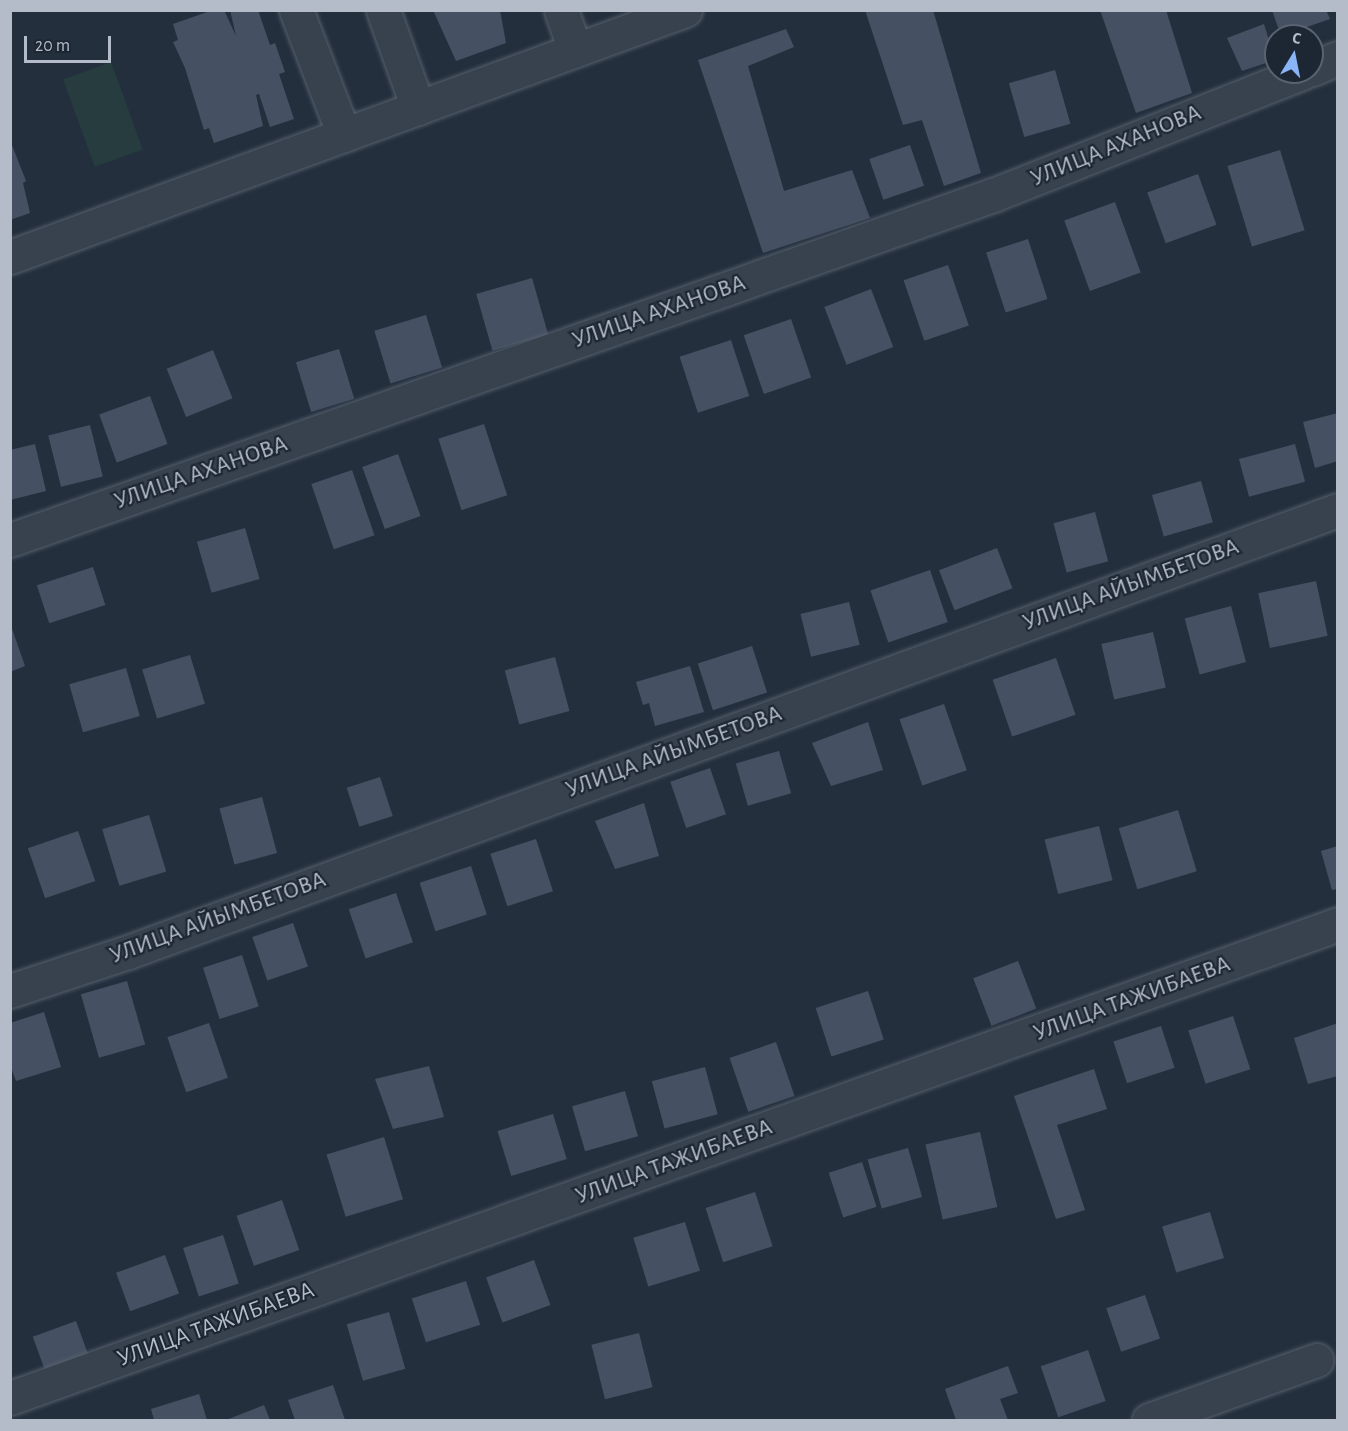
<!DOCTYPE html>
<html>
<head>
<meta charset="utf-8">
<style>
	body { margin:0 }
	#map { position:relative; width:1348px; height:1431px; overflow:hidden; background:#242f3e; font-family:"Alegreya Sans",sans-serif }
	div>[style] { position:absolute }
	.green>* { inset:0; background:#263c3f; transform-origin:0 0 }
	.building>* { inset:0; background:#455162; transform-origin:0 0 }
	.roads { filter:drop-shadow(0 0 2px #565f6c) drop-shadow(0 0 2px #565f6c) }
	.minor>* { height:33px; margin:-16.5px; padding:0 16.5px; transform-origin:16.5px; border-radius:16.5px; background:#38414e }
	span { translate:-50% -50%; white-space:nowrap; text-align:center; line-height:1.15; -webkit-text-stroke:4.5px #1d2633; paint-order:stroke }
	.street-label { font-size:24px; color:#b4bcc9 }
	.frame { position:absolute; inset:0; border:12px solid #b4bcc9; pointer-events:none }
	.north { position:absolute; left:1264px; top:24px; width:60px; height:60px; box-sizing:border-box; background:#1d2633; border:2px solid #59626f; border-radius:50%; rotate:10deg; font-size:16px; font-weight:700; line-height:24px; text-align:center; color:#b4bcc9 }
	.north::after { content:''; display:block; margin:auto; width:21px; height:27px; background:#8ab4f8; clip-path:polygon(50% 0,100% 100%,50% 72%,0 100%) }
	.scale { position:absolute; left:24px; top:36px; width:87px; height:27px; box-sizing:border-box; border:3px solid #b4bcc9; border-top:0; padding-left:8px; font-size:18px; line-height:21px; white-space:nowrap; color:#b4bcc9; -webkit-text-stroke:4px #1d2633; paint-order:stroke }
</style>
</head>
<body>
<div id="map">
	<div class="green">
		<div style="left:111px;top:62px;width:93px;height:51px;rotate:70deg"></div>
	</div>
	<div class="building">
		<div style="clip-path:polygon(213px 10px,224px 10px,236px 36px,230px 10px,258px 10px,270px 45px,275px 43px,285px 72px,279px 74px,294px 119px,270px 127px,259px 94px,256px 95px,263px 126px,214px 143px,209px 128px,204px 130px,185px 68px,173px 42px,178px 40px,173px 24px)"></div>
		<div style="clip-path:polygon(433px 10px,500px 10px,506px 43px,456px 61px)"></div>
		<div style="clip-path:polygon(865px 10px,933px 10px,981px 173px,944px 186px,922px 120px,903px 125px)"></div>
		<div style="clip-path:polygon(1100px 10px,1166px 10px,1192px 93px,1136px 113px)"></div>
		<div style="clip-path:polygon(1272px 10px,1326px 10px,1330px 19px,1281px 36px)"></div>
		<div style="clip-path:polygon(1264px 24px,1275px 60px,1242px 71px,1227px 38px)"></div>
		<div style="clip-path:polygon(786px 29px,794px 47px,748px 66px,784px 191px,852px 170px,870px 218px,763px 253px,698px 60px)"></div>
		<div style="left:1055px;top:70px;width:56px;height:48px;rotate:74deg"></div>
		<div style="clip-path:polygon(10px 140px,26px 181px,23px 183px,30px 213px,10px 220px)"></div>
		<div style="left:910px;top:145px;width:43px;height:43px;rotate:71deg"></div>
		<div style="left:1280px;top:150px;width:84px;height:55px;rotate:73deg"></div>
		<div style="left:1198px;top:174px;width:54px;height:54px;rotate:70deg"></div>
		<div style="left:1115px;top:202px;width:75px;height:54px;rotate:70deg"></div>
		<div style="left:1028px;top:239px;width:63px;height:44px;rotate:72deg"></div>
		<div style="left:948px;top:265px;width:64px;height:47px;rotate:71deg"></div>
		<div style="left:532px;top:278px;width:59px;height:58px;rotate:74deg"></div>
		<div style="left:871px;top:289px;width:62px;height:50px;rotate:69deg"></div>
		<div style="left:426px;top:315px;width:55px;height:54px;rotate:73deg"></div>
		<div style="left:791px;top:319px;width:62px;height:50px;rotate:71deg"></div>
		<div style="left:731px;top:340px;width:59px;height:54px;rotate:72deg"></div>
		<div style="left:339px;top:349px;width:52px;height:45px;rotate:73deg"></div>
		<div style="left:213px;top:350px;width:52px;height:50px;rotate:68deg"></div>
		<div style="left:150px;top:396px;width:51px;height:54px;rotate:70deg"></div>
		<div style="clip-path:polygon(1338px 413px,1338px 461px,1315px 468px,1303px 422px)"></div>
		<div style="left:484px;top:424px;width:75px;height:48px;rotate:72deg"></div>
		<div style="left:90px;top:425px;width:53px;height:43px;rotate:76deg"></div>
		<div style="clip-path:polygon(35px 444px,46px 491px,10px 500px,10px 450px)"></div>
		<div style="left:1295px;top:444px;width:39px;height:58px;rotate:75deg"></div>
		<div style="left:398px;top:454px;width:66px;height:38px;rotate:70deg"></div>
		<div style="left:352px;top:470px;width:69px;height:43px;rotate:71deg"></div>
		<div style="left:1201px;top:481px;width:43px;height:51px;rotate:74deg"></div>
		<div style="left:1095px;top:512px;width:51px;height:43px;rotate:75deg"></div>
		<div style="left:245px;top:528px;width:53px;height:50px;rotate:74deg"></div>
		<div style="left:997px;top:548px;width:43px;height:62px;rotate:69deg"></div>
		<div style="left:93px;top:567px;width:40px;height:59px;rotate:72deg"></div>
		<div style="left:930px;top:570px;width:55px;height:63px;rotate:71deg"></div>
		<div style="left:1316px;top:581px;width:56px;height:59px;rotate:78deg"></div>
		<div style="left:849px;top:602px;width:44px;height:50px;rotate:76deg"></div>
		<div style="left:1231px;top:606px;width:58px;height:48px;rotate:75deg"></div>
		<div style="clip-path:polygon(10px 623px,25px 666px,10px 672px)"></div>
		<div style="left:1153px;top:632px;width:57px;height:53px;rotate:77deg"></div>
		<div style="left:752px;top:646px;width:49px;height:57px;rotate:72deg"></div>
		<div style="left:190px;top:655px;width:51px;height:50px;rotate:73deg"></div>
		<div style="left:555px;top:657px;width:56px;height:52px;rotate:75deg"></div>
		<div style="left:1056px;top:658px;width:60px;height:67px;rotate:71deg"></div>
		<div style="clip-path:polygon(690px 666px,704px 712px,655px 726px,649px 703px,643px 705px,636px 682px)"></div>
		<div style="left:126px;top:668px;width:50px;height:59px;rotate:74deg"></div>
		<div style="left:944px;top:704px;width:70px;height:47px;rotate:71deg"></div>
		<div style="clip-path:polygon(868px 722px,883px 770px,831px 786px,812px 743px)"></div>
		<div style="left:779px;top:751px;width:44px;height:45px;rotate:74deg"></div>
		<div style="left:710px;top:768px;width:49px;height:42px;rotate:71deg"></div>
		<div style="left:380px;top:777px;width:41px;height:35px;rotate:72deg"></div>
		<div style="left:262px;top:797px;width:58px;height:44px;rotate:75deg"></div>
		<div style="clip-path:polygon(644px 803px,659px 856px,615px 869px,595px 821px)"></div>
		<div style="left:1178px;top:810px;width:64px;height:62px;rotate:73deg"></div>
		<div style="left:149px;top:815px;width:59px;height:49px;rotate:73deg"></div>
		<div style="left:1099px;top:826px;width:56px;height:56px;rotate:76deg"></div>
		<div style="left:78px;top:831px;width:53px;height:53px;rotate:71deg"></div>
		<div style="left:536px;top:839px;width:55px;height:48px;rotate:72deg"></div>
		<div style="clip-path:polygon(1338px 846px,1338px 889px,1332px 890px,1321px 851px)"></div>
		<div style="left:471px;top:866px;width:51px;height:54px;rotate:72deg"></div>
		<div style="left:396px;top:893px;width:52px;height:50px;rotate:71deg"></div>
		<div style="left:293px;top:923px;width:46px;height:43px;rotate:71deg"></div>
		<div style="left:242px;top:955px;width:54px;height:41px;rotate:72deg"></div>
		<div style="left:1018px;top:961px;width:51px;height:48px;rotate:69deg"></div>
		<div style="left:127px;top:981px;width:66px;height:48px;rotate:74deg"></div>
		<div style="left:868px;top:991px;width:51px;height:55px;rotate:72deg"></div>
		<div style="clip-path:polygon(44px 1012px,61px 1067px,16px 1081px,10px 1065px,10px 1023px)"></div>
		<div style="left:1233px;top:1016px;width:56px;height:47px;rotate:72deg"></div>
		<div style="left:209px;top:1023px;width:58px;height:44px;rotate:71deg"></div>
		<div style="clip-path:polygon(1338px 1023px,1338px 1076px,1308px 1084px,1294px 1038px)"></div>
		<div style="left:1161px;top:1026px;width:44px;height:50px;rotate:72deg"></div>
		<div style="left:776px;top:1042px;width:57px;height:49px;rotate:71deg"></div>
		<div style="clip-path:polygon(429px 1066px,444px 1117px,393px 1129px,375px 1079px)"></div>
		<div style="left:705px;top:1067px;width:49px;height:55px;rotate:75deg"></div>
		<div style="clip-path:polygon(1094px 1069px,1107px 1109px,1057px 1125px,1085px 1210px,1056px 1219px,1014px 1096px)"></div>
		<div style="left:625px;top:1091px;width:47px;height:55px;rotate:74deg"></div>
		<div style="left:553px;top:1114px;width:47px;height:58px;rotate:73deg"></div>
		<div style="left:980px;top:1132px;width:77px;height:56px;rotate:77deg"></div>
		<div style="left:384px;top:1137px;width:65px;height:60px;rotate:73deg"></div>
		<div style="left:908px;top:1148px;width:51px;height:42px;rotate:74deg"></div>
		<div style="left:862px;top:1162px;width:47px;height:35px;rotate:72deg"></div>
		<div style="left:755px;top:1192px;width:57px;height:52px;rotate:72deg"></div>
		<div style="left:282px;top:1200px;width:53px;height:48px;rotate:71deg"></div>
		<div style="left:1210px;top:1212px;width:48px;height:50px;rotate:73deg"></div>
		<div style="left:685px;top:1222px;width:51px;height:54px;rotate:73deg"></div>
		<div style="left:223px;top:1235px;width:51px;height:42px;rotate:72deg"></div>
		<div style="left:165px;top:1255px;width:41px;height:52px;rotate:70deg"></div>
		<div style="left:534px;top:1260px;width:48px;height:51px;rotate:70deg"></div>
		<div style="left:466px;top:1281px;width:46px;height:57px;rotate:72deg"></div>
		<div style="left:1145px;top:1295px;width:46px;height:41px;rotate:71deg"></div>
		<div style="left:389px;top:1312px;width:59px;height:44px;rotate:74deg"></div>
		<div style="left:76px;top:1321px;width:37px;height:46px;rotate:70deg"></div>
		<div style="left:639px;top:1333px;width:56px;height:49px;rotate:76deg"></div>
		<div style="left:1088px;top:1350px;width:54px;height:50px;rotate:71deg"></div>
		<div style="clip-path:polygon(1008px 1366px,1018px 1393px,1000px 1399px,1008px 1420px,956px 1420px,945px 1389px)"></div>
		<div style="clip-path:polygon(333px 1385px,345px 1420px,295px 1420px,288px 1400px)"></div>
		<div style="clip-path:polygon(199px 1394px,207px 1420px,154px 1420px,151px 1409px)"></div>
		<div style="clip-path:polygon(264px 1405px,270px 1420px,226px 1420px)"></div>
	</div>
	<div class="roads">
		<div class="minor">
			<div style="left:296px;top:10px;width:134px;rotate:69deg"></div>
			<div style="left:383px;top:10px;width:104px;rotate:70.3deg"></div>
			<div style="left:561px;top:10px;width:42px;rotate:70.7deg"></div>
			<div style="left:1312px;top:69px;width:28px;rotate:-23deg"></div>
			<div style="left:10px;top:257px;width:719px;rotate:-20.1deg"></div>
			<div style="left:10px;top:540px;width:1042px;rotate:-19.34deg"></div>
			<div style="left:993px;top:195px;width:334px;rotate:-21.6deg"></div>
			<div style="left:10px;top:991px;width:124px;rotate:-18.3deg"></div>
			<div style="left:128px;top:952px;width:1288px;rotate:-20.07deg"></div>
			<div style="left:10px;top:1398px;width:1410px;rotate:-19.64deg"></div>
			<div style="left:1149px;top:1420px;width:178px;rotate:-19.7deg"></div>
		</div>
	</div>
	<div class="street-label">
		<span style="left:1116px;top:146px;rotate:-22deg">УЛИЦА АХАНОВА</span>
		<span style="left:659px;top:312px;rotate:-19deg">УЛИЦА АХАНОВА</span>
		<span style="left:201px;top:473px;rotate:-19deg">УЛИЦА АХАНОВА</span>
		<span style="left:1131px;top:585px;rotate:-20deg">УЛИЦА АЙЫМБЕТОВА</span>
		<span style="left:674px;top:752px;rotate:-20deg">УЛИЦА АЙЫМБЕТОВА</span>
		<span style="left:218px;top:918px;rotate:-20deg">УЛИЦА АЙЫМБЕТОВА</span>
		<span style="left:1132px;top:999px;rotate:-20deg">УЛИЦА ТАЖИБАЕВА</span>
		<span style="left:674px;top:1162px;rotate:-20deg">УЛИЦА ТАЖИБАЕВА</span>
		<span style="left:216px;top:1325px;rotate:-20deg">УЛИЦА ТАЖИБАЕВА</span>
	</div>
	<div class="frame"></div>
	<div class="north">С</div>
	<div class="scale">20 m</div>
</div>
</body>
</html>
